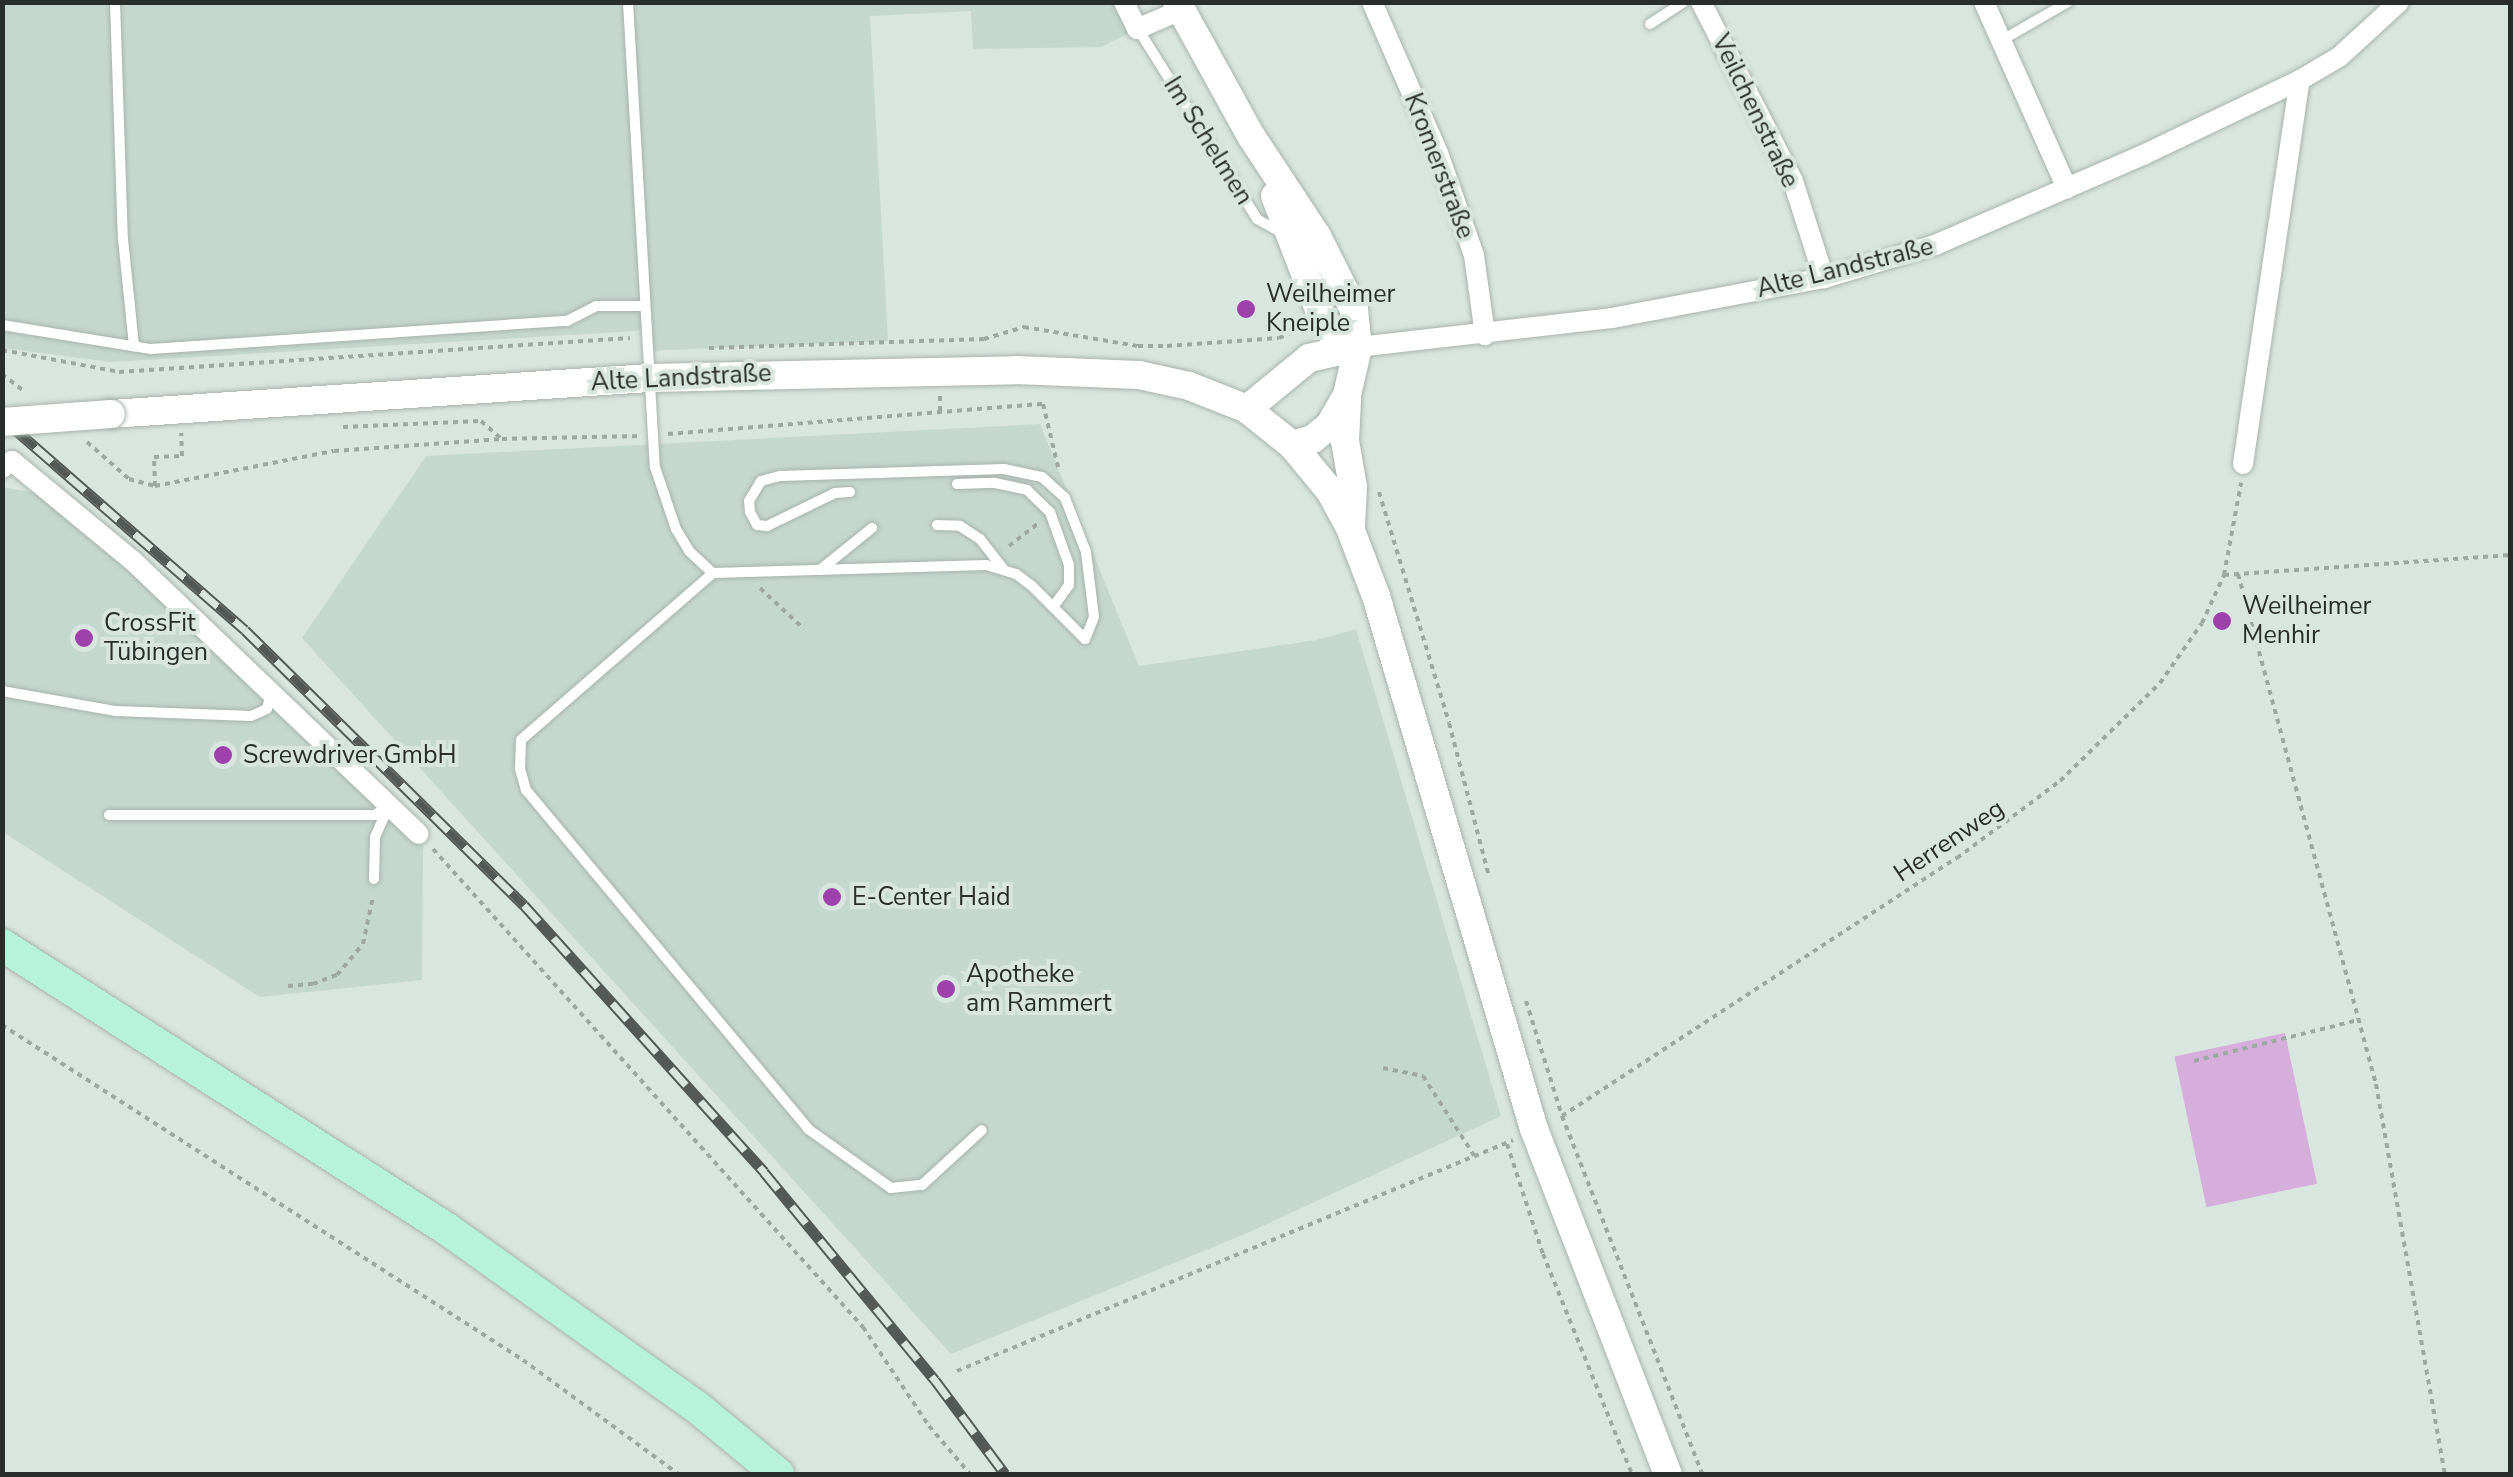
<!DOCTYPE html>
<html>
<head>
<meta charset="utf-8">
<style>
	body { margin:0 }
	#map { position:relative; width:2513px; height:1477px; overflow:hidden; background:#d9e5df; font-family:"Nunito Sans",sans-serif }
	div>[style] { position:absolute }
	.built>* { inset:0; background:#c5d8cf }
	.green>* { inset:0; background:#d6aedb; transform-origin:0 0 }
	.path>* { height:4px; margin-top:-2px; transform-origin:0; background:repeating-linear-gradient(90deg,#9ea8a3 0 5px,transparent 0 10px) }
	.roads { filter:drop-shadow(0 0 2px #a8b3ad) drop-shadow(0 0 2px #a8b3ad) }
	.lane>* { height:10px; margin:-5px; padding:0 5px; transform-origin:5px; border-radius:5px; background:#fff }
	.street>* { height:20px; margin:-10px; padding:0 10px; transform-origin:10px; border-radius:10px; background:#fff }
	.secondary>* { height:28px; margin:-14px; padding:0 14px; transform-origin:14px; border-radius:14px; background:#fff }
	.primary>* { height:32px; margin:-16px; padding:0 16px; transform-origin:16px; border-radius:16px; background:#b7f2da }
	.rail>* { height:11px; margin-top:-5.5px; transform-origin:0; background:repeating-linear-gradient(90deg,#d9e5df 0 22px,#535956 0 44px); box-sizing:border-box; border-block:2px solid #535956 }
	.bridges { filter:drop-shadow(0 0 2px #a8b3ad) drop-shadow(0 0 2px #a8b3ad) }
	.secondary-bridge>* { height:28px; margin:-14px; padding:0 14px; transform-origin:14px; border-radius:14px; background:#fff }
	.dots>* { width:28px; height:28px; translate:-50% -50%; box-sizing:border-box; border:5px solid #d9e5df; border-radius:50% }
	span { translate:-50% -50%; white-space:nowrap; text-align:center; line-height:1.15; -webkit-text-stroke:8px #d9e5df; paint-order:stroke }
	.street-label { font-size:25px; color:#292e2c }
	.poi-label { font-size:25px; color:#292e2c }
	.left { translate:0 -50%; text-align:left }
	.frame { position:absolute; inset:0; border:5px solid #292e2c; pointer-events:none }
</style>
</head>
<body>
<div id="map">
	<div class="built">
		<div style="clip-path:polygon(1124px 2px,1137px 29px,1101px 47px,973px 49px,971px 11px,870px 16px,888px 341px,646px 351px,653px 330px,111px 362px,3px 348px,3px 3px)"></div>
		<div style="clip-path:polygon(1040px 424px,1139px 666px,1317px 640px,1356px 629px,1501px 1116px,1245px 1234px,951px 1354px,302px 638px,426px 456px)"></div>
		<div style="clip-path:polygon(2px 487px,36px 493px,88px 532px,423px 843px,422px 980px,260px 997px,3px 832px)"></div>
	</div>
	<div class="green">
		<div style="left:2285px;top:1033px;width:154px;height:113px;rotate:78deg"></div>
	</div>
	<div class="path">
		<div style="left:709px;top:348px;width:275px;rotate:-1.9deg"></div>
		<div style="left:984px;top:339px;width:42px;rotate:-16.7deg"></div>
		<div style="left:1024px;top:327px;width:116px;rotate:9.5deg"></div>
		<div style="left:1138px;top:346px;width:29px"></div>
		<div style="left:1167px;top:346px;width:112px;rotate:-4.1deg"></div>
		<div style="left:1279px;top:338px;width:22px;rotate:-24deg"></div>
		<div style="left:2px;top:350px;width:119px;rotate:10.6deg"></div>
		<div style="left:119px;top:372px;width:512px;rotate:-3.81deg"></div>
		<div style="left:2px;top:374px;width:29px;rotate:38deg"></div>
		<div style="left:940px;top:396px;width:19px;rotate:90deg"></div>
		<div style="left:343px;top:427px;width:138px;rotate:-2.5deg"></div>
		<div style="left:481px;top:421px;width:28px;rotate:41deg"></div>
		<div style="left:668px;top:434px;width:376px;rotate:-4.6deg"></div>
		<div style="left:1043px;top:404px;width:65px;rotate:76.6deg"></div>
		<div style="left:87px;top:442px;width:56px;rotate:41.4deg"></div>
		<div style="left:129px;top:479px;width:27px;rotate:15deg"></div>
		<div style="left:155px;top:486px;width:182px;rotate:-11.1deg"></div>
		<div style="left:334px;top:451px;width:168px;rotate:-4.1deg"></div>
		<div style="left:502px;top:439px;width:137px;rotate:-1.3deg"></div>
		<div style="left:155px;top:486px;width:29px;rotate:-92deg"></div>
		<div style="left:154px;top:457px;width:28px;rotate:-2deg"></div>
		<div style="left:182px;top:456px;width:23px;rotate:-92deg"></div>
		<div style="left:1379px;top:492px;width:241px;rotate:73.1deg"></div>
		<div style="left:1449px;top:723px;width:159px;rotate:75.4deg"></div>
		<div style="left:1009px;top:546px;width:36px;rotate:-38deg"></div>
		<div style="left:2238px;top:574px;width:528px;rotate:74.86deg"></div>
		<div style="left:2376px;top:1084px;width:396px;rotate:80deg"></div>
		<div style="left:2224px;top:575px;width:287px;rotate:-4deg"></div>
		<div style="left:760px;top:588px;width:60px;rotate:43deg"></div>
		<div style="left:433px;top:849px;width:643px;rotate:48.03deg"></div>
		<div style="left:863px;top:1327px;width:119px;rotate:56.3deg"></div>
		<div style="left:929px;top:1426px;width:63px;rotate:49.5deg"></div>
		<div style="left:288px;top:986px;width:25px;rotate:-5deg"></div>
		<div style="left:313px;top:984px;width:26px;rotate:-21deg"></div>
		<div style="left:337px;top:975px;width:40px;rotate:-50deg"></div>
		<div style="left:363px;top:944px;width:49px;rotate:-78.2deg"></div>
		<div style="left:1526px;top:1001px;width:121px;rotate:72.6deg"></div>
		<div style="left:1562px;top:1116px;width:384px;rotate:68.6deg"></div>
		<div style="left:2px;top:1025px;width:619px;rotate:32.74deg"></div>
		<div style="left:523px;top:1360px;width:192px;rotate:36.3deg"></div>
		<div style="left:2194px;top:1061px;width:170px;rotate:-14deg"></div>
		<div style="left:1383px;top:1068px;width:41px;rotate:11.3deg"></div>
		<div style="left:1423px;top:1076px;width:96px;rotate:57.3deg"></div>
		<div style="left:1562px;top:1116px;width:472px;rotate:-33.2deg"></div>
		<div style="left:1957px;top:858px;width:129px;rotate:-36.8deg"></div>
		<div style="left:2060px;top:781px;width:140px;rotate:-44.4deg"></div>
		<div style="left:2160px;top:683px;width:73px;rotate:-55deg"></div>
		<div style="left:2202px;top:623px;width:53px;rotate:-65.4deg"></div>
		<div style="left:2224px;top:575px;width:94px;rotate:-79.5deg"></div>
		<div style="left:1507px;top:1144px;width:116px;rotate:71.9deg"></div>
		<div style="left:1543px;top:1254px;width:237px;rotate:68deg"></div>
		<div style="left:957px;top:1371px;width:602px;rotate:-22.56deg"></div>
	</div>
	<div class="roads">
		<div class="lane">
			<div style="left:115px;top:2px;width:237px;rotate:88.1deg"></div>
			<div style="left:123px;top:239px;width:108px;rotate:84.1deg"></div>
			<div style="left:628px;top:2px;width:466px;rotate:86.7deg"></div>
			<div style="left:655px;top:467px;width:65px;rotate:71.3deg"></div>
			<div style="left:676px;top:529px;width:26px;rotate:59deg"></div>
			<div style="left:689px;top:551px;width:33px;rotate:43deg"></div>
			<div style="left:1650px;top:24px;width:40px;rotate:-32.9deg"></div>
			<div style="left:1138px;top:29px;width:224px;rotate:57.9deg"></div>
			<div style="left:1257px;top:219px;width:29px;rotate:29deg"></div>
			<div style="left:2004px;top:39px;width:74px;rotate:-30deg"></div>
			<div style="left:2px;top:325px;width:151px;rotate:9.2deg"></div>
			<div style="left:151px;top:349px;width:417px;rotate:-3.9deg"></div>
			<div style="left:567px;top:321px;width:33px;rotate:-27deg"></div>
			<div style="left:596px;top:306px;width:47px"></div>
			<div style="left:957px;top:484px;width:38px;rotate:-2deg"></div>
			<div style="left:995px;top:483px;width:33px;rotate:12deg"></div>
			<div style="left:1027px;top:490px;width:32px;rotate:44deg"></div>
			<div style="left:1050px;top:512px;width:56px;rotate:70.3deg"></div>
			<div style="left:1069px;top:565px;width:20px;rotate:90deg"></div>
			<div style="left:1069px;top:585px;width:27px;rotate:126deg"></div>
			<div style="left:850px;top:492px;width:15px;rotate:176deg"></div>
			<div style="left:835px;top:493px;width:76px;rotate:154.1deg"></div>
			<div style="left:767px;top:526px;width:10px;rotate:-174deg"></div>
			<div style="left:757px;top:525px;width:15px;rotate:-118deg"></div>
			<div style="left:750px;top:512px;width:11px;rotate:-95deg"></div>
			<div style="left:749px;top:501px;width:23px;rotate:-59deg"></div>
			<div style="left:761px;top:481px;width:20px;rotate:-15deg"></div>
			<div style="left:780px;top:476px;width:224px;rotate:-1.8deg"></div>
			<div style="left:1004px;top:469px;width:39px;rotate:12deg"></div>
			<div style="left:1042px;top:477px;width:31px;rotate:42deg"></div>
			<div style="left:1065px;top:498px;width:58px;rotate:68.7deg"></div>
			<div style="left:1086px;top:552px;width:65px;rotate:83deg"></div>
			<div style="left:1094px;top:617px;width:24px;rotate:112deg"></div>
			<div style="left:1085px;top:639px;width:75px;rotate:-135deg"></div>
			<div style="left:1032px;top:586px;width:20px;rotate:-143deg"></div>
			<div style="left:1016px;top:574px;width:31px;rotate:-163deg"></div>
			<div style="left:986px;top:565px;width:273px;rotate:178.3deg"></div>
			<div style="left:713px;top:573px;width:254px;rotate:139deg"></div>
			<div style="left:521px;top:740px;width:29px;rotate:92deg"></div>
			<div style="left:520px;top:769px;width:22px;rotate:74deg"></div>
			<div style="left:526px;top:790px;width:441px;rotate:50.2deg"></div>
			<div style="left:808px;top:1129px;width:102px;rotate:35.4deg"></div>
			<div style="left:891px;top:1188px;width:31px;rotate:-6deg"></div>
			<div style="left:922px;top:1185px;width:81px;rotate:-42.5deg"></div>
			<div style="left:937px;top:525px;width:23px;rotate:2deg"></div>
			<div style="left:960px;top:526px;width:24px;rotate:33deg"></div>
			<div style="left:980px;top:539px;width:39px;rotate:52deg"></div>
			<div style="left:820px;top:570px;width:67px;rotate:-38.9deg"></div>
			<div style="left:2px;top:691px;width:116px;rotate:10deg"></div>
			<div style="left:116px;top:711px;width:135px;rotate:2.1deg"></div>
			<div style="left:251px;top:716px;width:17px;rotate:-24deg"></div>
			<div style="left:267px;top:709px;width:13px;rotate:-77deg"></div>
			<div style="left:109px;top:815px;width:266px"></div>
			<div style="left:375px;top:815px;width:17px;rotate:-36deg"></div>
			<div style="left:374px;top:879px;width:42px;rotate:-88.6deg"></div>
			<div style="left:375px;top:837px;width:35px;rotate:-66deg"></div>
		</div>
		<div class="street">
			<div style="left:1124px;top:2px;width:30px;rotate:64deg"></div>
			<div style="left:1137px;top:29px;width:48px;rotate:-23.4deg"></div>
			<div style="left:1372px;top:2px;width:165px;rotate:66.4deg"></div>
			<div style="left:1438px;top:153px;width:108px;rotate:70.6deg"></div>
			<div style="left:1474px;top:255px;width:81px;rotate:82.2deg"></div>
			<div style="left:1701px;top:2px;width:201px;rotate:62.8deg"></div>
			<div style="left:1793px;top:181px;width:102px;rotate:72.3deg"></div>
			<div style="left:1984px;top:2px;width:204px;rotate:66deg"></div>
			<div style="left:1358px;top:347px;width:256px;rotate:-6.5deg"></div>
			<div style="left:1612px;top:318px;width:216px;rotate:-10.7deg"></div>
			<div style="left:1824px;top:278px;width:116px;rotate:-16.6deg"></div>
			<div style="left:1935px;top:245px;width:227px;rotate:-23.4deg"></div>
			<div style="left:2143px;top:155px;width:174px;rotate:-25.5deg"></div>
			<div style="left:2300px;top:80px;width:45px;rotate:-30.5deg"></div>
			<div style="left:2339px;top:57px;width:81px;rotate:-42.5deg"></div>
			<div style="left:2243px;top:464px;width:388px;rotate:-81.6deg"></div>
			<div style="left:2px;top:468px;width:12px;rotate:-35deg"></div>
			<div style="left:12px;top:461px;width:157px;rotate:39.6deg"></div>
			<div style="left:133px;top:561px;width:395px;rotate:43.7deg"></div>
		</div>
		<div class="secondary">
			<div style="left:1177px;top:2px;width:153px;rotate:61.1deg"></div>
			<div style="left:1251px;top:136px;width:120px;rotate:56.6deg"></div>
			<div style="left:1317px;top:236px;width:83px;rotate:63.4deg"></div>
			<div style="left:1354px;top:310px;width:37px;rotate:84deg"></div>
			<div style="left:1358px;top:347px;width:49px;rotate:102.9deg"></div>
			<div style="left:1347px;top:395px;width:34px;rotate:120deg"></div>
			<div style="left:1330px;top:425px;width:22px;rotate:141deg"></div>
			<div style="left:1313px;top:439px;width:22px;rotate:164deg"></div>
			<div style="left:1275px;top:196px;width:130px;rotate:68.8deg"></div>
			<div style="left:1322px;top:317px;width:26px;rotate:58deg"></div>
			<div style="left:1336px;top:339px;width:23px;rotate:20deg"></div>
			<div style="left:1347px;top:400px;width:41px;rotate:92.8deg"></div>
			<div style="left:1345px;top:441px;width:47px;rotate:80.1deg"></div>
			<div style="left:1353px;top:487px;width:39px;rotate:93deg"></div>
			<div style="left:1247px;top:409px;width:80px;rotate:-39.4deg"></div>
			<div style="left:1309px;top:358px;width:50px;rotate:-12.7deg"></div>
			<div style="left:111px;top:414px;width:539px;rotate:-3.83deg"></div>
			<div style="left:649px;top:378px;width:367px;rotate:-1.2deg"></div>
			<div style="left:1016px;top:370px;width:123px;rotate:2.3deg"></div>
			<div style="left:1139px;top:375px;width:51px;rotate:12.4deg"></div>
			<div style="left:1189px;top:386px;width:62px;rotate:21.6deg"></div>
			<div style="left:1247px;top:409px;width:58px;rotate:38.7deg"></div>
			<div style="left:1292px;top:445px;width:60px;rotate:50.4deg"></div>
			<div style="left:1330px;top:491px;width:42px;rotate:61.6deg"></div>
			<div style="left:1350px;top:528px;width:73px;rotate:69.1deg"></div>
			<div style="left:1376px;top:596px;width:556px;rotate:73.49deg"></div>
			<div style="left:1534px;top:1129px;width:370px;rotate:68.8deg"></div>
		</div>
		<div class="primary">
			<div style="left:2px;top:945px;width:528px;rotate:32.55deg"></div>
			<div style="left:447px;top:1229px;width:308px;rotate:35.5deg"></div>
			<div style="left:698px;top:1408px;width:104px;rotate:39.5deg"></div>
		</div>
	</div>
	<div class="rail">
		<div style="left:2px;top:418px;width:322px;rotate:41.1deg"></div>
		<div style="left:245px;top:630px;width:392px;rotate:44.6deg"></div>
		<div style="left:524px;top:905px;width:359px;rotate:48deg"></div>
		<div style="left:764px;top:1172px;width:269px;rotate:50.6deg"></div>
		<div style="left:935px;top:1380px;width:117px;rotate:53.3deg"></div>
	</div>
	<div class="bridges">
		<div class="secondary-bridge">
			<div style="left:2px;top:422px;width:109px;rotate:-4.2deg"></div>
		</div>
	</div>
	<div class="dots">
		<div style="left:1246px;top:309px;background:#9e41ab"></div>
		<div style="left:2222px;top:621px;background:#9e41ab"></div>
		<div style="left:84px;top:638px;background:#9e41ab"></div>
		<div style="left:223px;top:755px;background:#9e41ab"></div>
		<div style="left:832px;top:897px;background:#9e41ab"></div>
		<div style="left:946px;top:989px;background:#9e41ab"></div>
	</div>
	<div class="street-label">
		<span style="left:1755px;top:111px;rotate:64deg">Veilchenstraße</span>
		<span style="left:1208px;top:141px;rotate:58deg">Im Schelmen</span>
		<span style="left:1439px;top:166px;rotate:69deg">Kromerstraße</span>
		<span style="left:1845px;top:268px;rotate:-14deg">Alte Landstraße</span>
		<span style="left:681px;top:378px;rotate:-3deg">Alte Landstraße</span>
		<span style="left:1949px;top:841px;rotate:-34deg">Herrenweg</span>
	</div>
	<div class="poi-label">
		<span class="left" style="left:1266px;top:309px">Weilheimer<br>Kneiple</span>
		<span class="left" style="left:2242px;top:621px">Weilheimer<br>Menhir</span>
		<span class="left" style="left:104px;top:638px">CrossFit<br>Tübingen</span>
		<span class="left" style="left:243px;top:755px">Screwdriver GmbH</span>
		<span class="left" style="left:852px;top:897px">E-Center Haid</span>
		<span class="left" style="left:966px;top:989px">Apotheke<br>am Rammert</span>
	</div>
	<div class="frame"></div>
</div>
</body>
</html>
